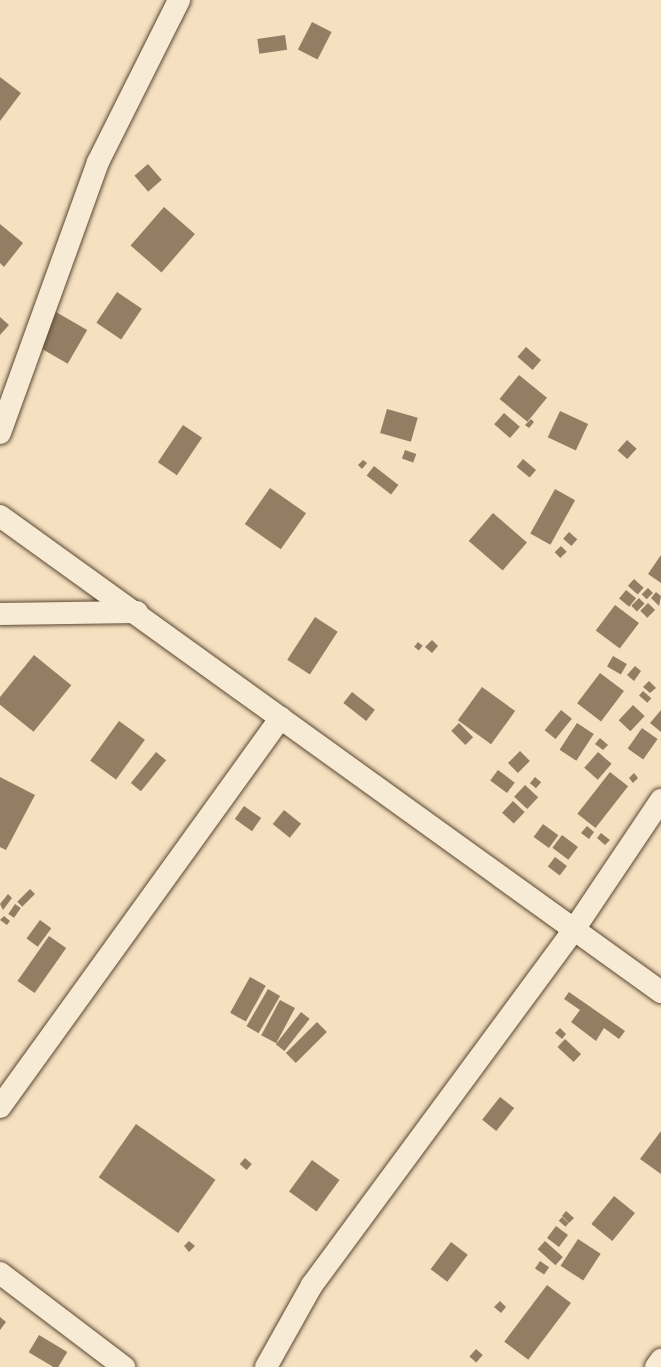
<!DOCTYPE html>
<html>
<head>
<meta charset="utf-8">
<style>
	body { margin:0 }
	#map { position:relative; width:661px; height:1367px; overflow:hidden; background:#f5e0c0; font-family:"Old Standard TT",serif }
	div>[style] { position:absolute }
	.building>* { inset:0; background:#937e64; transform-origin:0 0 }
	.roads { filter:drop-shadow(0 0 2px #5b4730) drop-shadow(0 0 2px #5b4730) }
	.minor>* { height:22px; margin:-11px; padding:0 11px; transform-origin:11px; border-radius:11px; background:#f8ebd6 }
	span { translate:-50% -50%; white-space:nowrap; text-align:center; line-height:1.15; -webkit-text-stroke:5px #f8ebd6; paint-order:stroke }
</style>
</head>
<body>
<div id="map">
	<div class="building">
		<div style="left:312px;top:22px;width:22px;height:31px;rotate:27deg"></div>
		<div style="left:285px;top:35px;width:15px;height:28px;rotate:82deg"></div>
		<div style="clip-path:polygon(0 77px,21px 93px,0 121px)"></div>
		<div style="left:148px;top:164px;width:21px;height:18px;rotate:49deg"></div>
		<div style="left:164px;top:207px;width:41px;height:51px;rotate:41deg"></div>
		<div style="clip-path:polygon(0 224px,23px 243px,4px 267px,0 263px)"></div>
		<div style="left:117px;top:292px;width:30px;height:37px;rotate:34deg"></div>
		<div style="left:56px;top:312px;width:36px;height:39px;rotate:30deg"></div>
		<div style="clip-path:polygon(0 317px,9px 325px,0 335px)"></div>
		<div style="left:526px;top:347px;width:20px;height:13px;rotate:41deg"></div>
		<div style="left:519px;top:375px;width:36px;height:31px;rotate:39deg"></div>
		<div style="left:387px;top:409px;width:32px;height:25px;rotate:16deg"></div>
		<div style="left:560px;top:411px;width:31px;height:29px;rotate:25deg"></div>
		<div style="left:504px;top:413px;width:21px;height:15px;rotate:41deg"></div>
		<div style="clip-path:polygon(531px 419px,534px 422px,529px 428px,525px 425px)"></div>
		<div style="left:183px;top:425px;width:23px;height:45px;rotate:34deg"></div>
		<div style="left:627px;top:440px;width:13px;height:14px;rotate:42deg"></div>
		<div style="left:405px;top:450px;width:12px;height:9px;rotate:20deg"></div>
		<div style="left:523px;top:459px;width:17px;height:10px;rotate:40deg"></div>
		<div style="clip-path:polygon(363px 460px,367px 463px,362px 469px,358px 465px)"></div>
		<div style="left:374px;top:466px;width:31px;height:12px;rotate:38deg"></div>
		<div style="left:270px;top:488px;width:44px;height:44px;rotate:35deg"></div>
		<div style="left:555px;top:489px;width:23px;height:51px;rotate:29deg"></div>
		<div style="left:493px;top:513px;width:45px;height:37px;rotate:41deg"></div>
		<div style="left:569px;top:532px;width:11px;height:9px;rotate:41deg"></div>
		<div style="left:561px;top:546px;width:8px;height:9px;rotate:45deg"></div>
		<div style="clip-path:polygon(661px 555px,661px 583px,648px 574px)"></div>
		<div style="left:634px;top:579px;width:13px;height:9px;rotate:42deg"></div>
		<div style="left:648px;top:588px;width:7px;height:9px;rotate:45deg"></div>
		<div style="left:626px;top:590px;width:13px;height:11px;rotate:39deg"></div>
		<div style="clip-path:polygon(656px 592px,661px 596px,659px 606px,651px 598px)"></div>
		<div style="left:639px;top:598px;width:8px;height:11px;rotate:45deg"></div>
		<div style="left:648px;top:603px;width:10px;height:11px;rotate:45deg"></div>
		<div style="left:615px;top:605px;width:30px;height:32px;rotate:37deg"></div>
		<div style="left:315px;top:617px;width:27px;height:51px;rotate:33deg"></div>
		<div style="clip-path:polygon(432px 640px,438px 646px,432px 653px,425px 647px)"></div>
		<div style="left:418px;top:642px;width:6px;height:6px;rotate:39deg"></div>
		<div style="left:34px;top:655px;width:48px;height:60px;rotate:39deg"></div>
		<div style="left:613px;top:656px;width:16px;height:12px;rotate:30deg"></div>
		<div style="clip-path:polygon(635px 666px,641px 671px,634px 681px,627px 675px)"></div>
		<div style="left:600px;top:673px;width:30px;height:38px;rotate:37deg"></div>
		<div style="clip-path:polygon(649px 681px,656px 688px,650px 693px,643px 687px)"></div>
		<div style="left:482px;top:687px;width:41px;height:41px;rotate:36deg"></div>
		<div style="left:643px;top:691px;width:11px;height:6px;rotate:41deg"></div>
		<div style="left:352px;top:692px;width:29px;height:14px;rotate:38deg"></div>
		<div style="left:633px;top:705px;width:16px;height:21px;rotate:43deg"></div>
		<div style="left:561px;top:710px;width:14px;height:26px;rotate:39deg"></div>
		<div style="clip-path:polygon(661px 710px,661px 732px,650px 723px)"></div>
		<div style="left:119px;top:721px;width:32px;height:49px;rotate:36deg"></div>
		<div style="left:459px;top:723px;width:20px;height:11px;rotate:45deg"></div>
		<div style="left:577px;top:723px;width:20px;height:32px;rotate:33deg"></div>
		<div style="left:642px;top:728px;width:19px;height:25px;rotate:35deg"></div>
		<div style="clip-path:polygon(600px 738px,608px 745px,603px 750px,595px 744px)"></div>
		<div style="left:520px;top:751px;width:14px;height:17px;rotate:45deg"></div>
		<div style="left:156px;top:752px;width:13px;height:40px;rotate:39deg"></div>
		<div style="left:598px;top:752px;width:18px;height:21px;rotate:41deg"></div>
		<div style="left:498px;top:770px;width:21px;height:13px;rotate:37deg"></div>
		<div style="left:610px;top:772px;width:23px;height:53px;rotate:38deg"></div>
		<div style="clip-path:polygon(634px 773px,638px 778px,633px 783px,629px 778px)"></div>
		<div style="clip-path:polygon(0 777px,35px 795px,6px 850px,0 847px)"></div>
		<div style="left:535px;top:777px;width:8px;height:8px;rotate:40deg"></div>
		<div style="left:525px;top:785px;width:18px;height:16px;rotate:43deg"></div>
		<div style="left:513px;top:801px;width:16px;height:16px;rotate:43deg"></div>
		<div style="left:244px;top:806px;width:21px;height:16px;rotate:35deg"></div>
		<div style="left:284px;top:810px;width:22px;height:18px;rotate:39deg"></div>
		<div style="left:543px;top:824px;width:19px;height:16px;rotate:36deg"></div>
		<div style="clip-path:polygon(587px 826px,594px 832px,589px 839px,581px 833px)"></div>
		<div style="clip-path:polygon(601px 833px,610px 840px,605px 845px,597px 838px)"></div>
		<div style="left:562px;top:835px;width:20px;height:16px;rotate:37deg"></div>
		<div style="left:555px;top:857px;width:15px;height:12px;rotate:37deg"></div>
		<div style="left:30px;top:889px;width:7px;height:18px;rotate:45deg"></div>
		<div style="clip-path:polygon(8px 894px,12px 898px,3px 910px,0 904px)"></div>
		<div style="left:15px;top:904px;width:7px;height:12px;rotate:34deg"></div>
		<div style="clip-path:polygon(4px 916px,10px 921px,7px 925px,0 920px)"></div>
		<div style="left:40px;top:920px;width:14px;height:23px;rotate:36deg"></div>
		<div style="left:49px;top:936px;width:21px;height:55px;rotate:35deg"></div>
		<div style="left:250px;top:977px;width:18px;height:41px;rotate:29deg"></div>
		<div style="left:268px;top:989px;width:14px;height:43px;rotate:30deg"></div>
		<div style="clip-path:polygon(569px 992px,625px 1031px,619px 1039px,604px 1028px,596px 1041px,571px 1022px,580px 1010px,564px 999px)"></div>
		<div style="left:280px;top:1000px;width:17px;height:40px;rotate:28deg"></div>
		<div style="left:301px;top:1012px;width:11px;height:41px;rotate:38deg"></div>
		<div style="left:317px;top:1022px;width:14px;height:44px;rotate:45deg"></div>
		<div style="clip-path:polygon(560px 1028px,566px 1034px,562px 1039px,555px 1033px)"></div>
		<div style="left:565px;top:1039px;width:22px;height:11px;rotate:43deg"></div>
		<div style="left:500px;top:1097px;width:18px;height:29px;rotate:38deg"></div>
		<div style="left:136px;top:1124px;width:97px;height:65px;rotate:35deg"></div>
		<div style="clip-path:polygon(661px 1131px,661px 1174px,640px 1159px)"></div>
		<div style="left:245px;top:1158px;width:9px;height:8px;rotate:41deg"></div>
		<div style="left:312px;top:1160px;width:34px;height:39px;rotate:36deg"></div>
		<div style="left:614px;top:1196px;width:27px;height:36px;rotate:39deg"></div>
		<div style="clip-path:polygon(566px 1211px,574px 1218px,569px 1223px,562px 1216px)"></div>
		<div style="left:562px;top:1217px;width:9px;height:5px;rotate:41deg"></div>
		<div style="left:556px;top:1226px;width:15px;height:15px;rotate:37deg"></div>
		<div style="left:578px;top:1239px;width:27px;height:32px;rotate:33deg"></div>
		<div style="clip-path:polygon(189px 1241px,195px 1246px,189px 1252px,184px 1246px)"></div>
		<div style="left:545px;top:1241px;width:24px;height:11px;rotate:42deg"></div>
		<div style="left:451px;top:1242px;width:21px;height:34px;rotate:37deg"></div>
		<div style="left:540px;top:1261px;width:11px;height:9px;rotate:34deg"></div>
		<div style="left:547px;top:1285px;width:30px;height:71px;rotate:37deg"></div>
		<div style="clip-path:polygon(500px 1301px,506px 1307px,501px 1313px,494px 1307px)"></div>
		<div style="clip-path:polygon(0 1317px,6px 1322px,0 1330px)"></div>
		<div style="left:39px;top:1335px;width:33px;height:20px;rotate:31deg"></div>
		<div style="left:476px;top:1349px;width:9px;height:10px;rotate:41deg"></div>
	</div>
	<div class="roads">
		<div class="minor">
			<div style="left:0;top:433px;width:288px;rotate:-70.1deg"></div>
			<div style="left:98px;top:162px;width:181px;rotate:-63.4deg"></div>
			<div style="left:0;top:516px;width:815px;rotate:35.76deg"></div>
			<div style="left:0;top:614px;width:137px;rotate:-0.8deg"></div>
			<div style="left:0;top:1107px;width:480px;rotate:-54.2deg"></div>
			<div style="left:0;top:1273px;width:156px;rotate:37.2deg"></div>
			<div style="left:266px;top:1367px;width:94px;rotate:-60.7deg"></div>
			<div style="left:312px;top:1285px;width:440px;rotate:-53.6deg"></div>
			<div style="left:573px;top:931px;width:158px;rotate:-56.1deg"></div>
			<div style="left:656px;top:1367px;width:9px;rotate:-54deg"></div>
		</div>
	</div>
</div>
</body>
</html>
